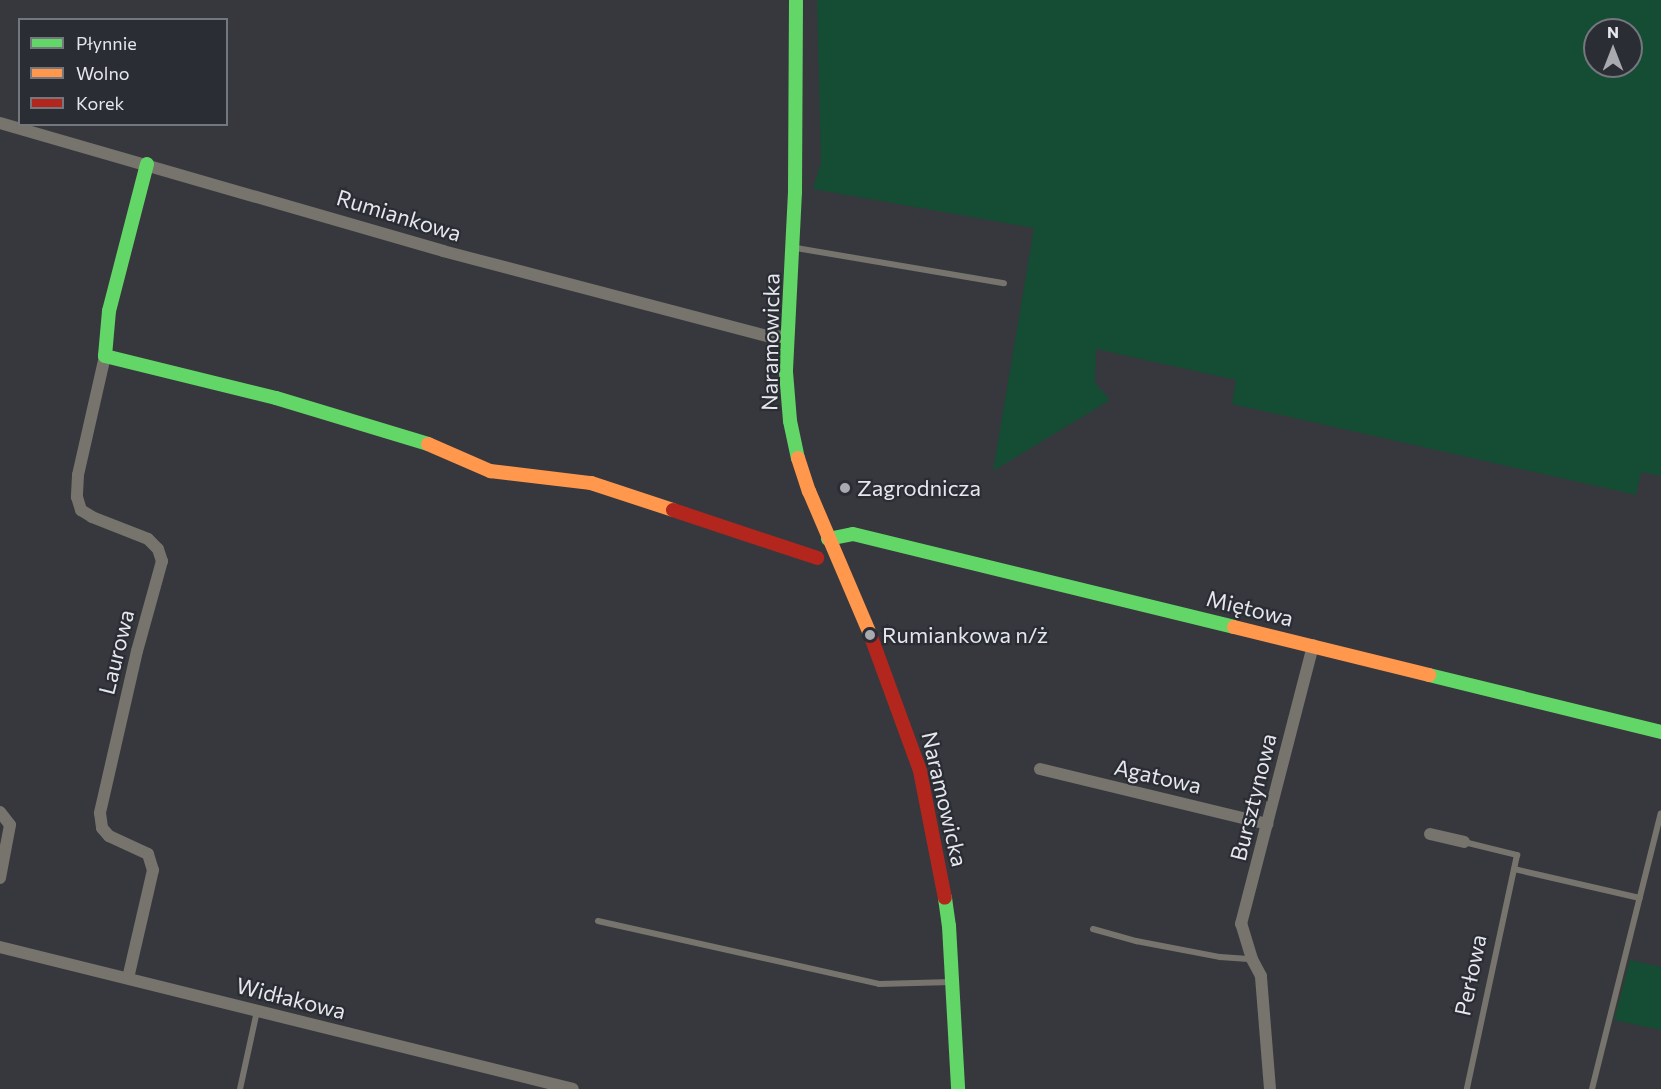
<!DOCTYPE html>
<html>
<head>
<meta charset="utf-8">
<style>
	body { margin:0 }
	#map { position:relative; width:1661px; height:1089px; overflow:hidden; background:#37383d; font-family:Commissioner,sans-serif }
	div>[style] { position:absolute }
	.green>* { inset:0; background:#144d33 }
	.lane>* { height:6px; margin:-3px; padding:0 3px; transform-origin:3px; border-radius:3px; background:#76746c }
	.street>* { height:12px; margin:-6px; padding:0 6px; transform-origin:6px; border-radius:6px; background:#76746c }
	.fast>* { height:14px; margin:-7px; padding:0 7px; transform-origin:7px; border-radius:7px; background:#63d668 }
	.slow>* { height:14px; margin:-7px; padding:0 7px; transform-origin:7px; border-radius:7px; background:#ff974d }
	.jam>* { height:14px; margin:-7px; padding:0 7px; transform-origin:7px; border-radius:7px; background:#b3261e }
	.dots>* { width:16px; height:16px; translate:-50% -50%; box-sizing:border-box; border:3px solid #2b2d35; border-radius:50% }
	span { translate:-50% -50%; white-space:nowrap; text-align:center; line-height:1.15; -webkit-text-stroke:4.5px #2b2d35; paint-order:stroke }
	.street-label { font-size:22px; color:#e5e7ec }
	.poi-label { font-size:22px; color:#e5e7ec }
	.left { translate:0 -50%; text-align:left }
	.legend { position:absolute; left:18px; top:18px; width:210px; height:108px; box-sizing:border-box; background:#2b2d35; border:2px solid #75777e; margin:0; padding:8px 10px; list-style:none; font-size:18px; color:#e5e7ec }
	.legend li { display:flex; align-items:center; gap:12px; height:30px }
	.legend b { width:30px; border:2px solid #75777e }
	.north { position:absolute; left:1583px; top:18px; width:60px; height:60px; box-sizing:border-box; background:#2b2d35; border:2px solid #75777e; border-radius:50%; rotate:0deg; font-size:16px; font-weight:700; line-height:24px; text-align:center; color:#e5e7ec }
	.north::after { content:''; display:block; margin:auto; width:21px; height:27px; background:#a8aaaf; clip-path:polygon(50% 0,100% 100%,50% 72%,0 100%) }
</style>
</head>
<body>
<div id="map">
	<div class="green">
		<div style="clip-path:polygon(evenodd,817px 0,1661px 0,1661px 476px,1641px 472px,1636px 495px,1232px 404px,1236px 380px,1096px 349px,1095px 383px,1110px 400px,993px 471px,1034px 228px,813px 189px,821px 162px,817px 0,1595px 30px,1631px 30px,1631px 66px,1595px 66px,1595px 30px)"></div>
		<div style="clip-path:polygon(1630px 960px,1661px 967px,1661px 1030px,1614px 1020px)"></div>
	</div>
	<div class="lane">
		<div style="left:796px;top:248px;width:211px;rotate:9.6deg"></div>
		<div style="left:1464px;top:842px;width:55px;rotate:13.8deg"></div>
		<div style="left:1517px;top:855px;width:239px;rotate:102.1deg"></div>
		<div style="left:1514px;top:869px;width:129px;rotate:13deg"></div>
		<div style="left:598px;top:921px;width:288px;rotate:12.6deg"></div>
		<div style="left:879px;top:984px;width:72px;rotate:-1.6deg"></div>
		<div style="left:1093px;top:929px;width:45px;rotate:15.6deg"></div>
		<div style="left:1136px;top:941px;width:86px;rotate:10.8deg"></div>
		<div style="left:1220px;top:957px;width:32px;rotate:4deg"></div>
		<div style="left:240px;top:1089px;width:80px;rotate:-77.7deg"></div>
		<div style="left:1592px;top:1089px;width:284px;rotate:-76deg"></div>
	</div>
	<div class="street">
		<div style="left:0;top:123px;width:461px;rotate:16.1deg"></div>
		<div style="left:443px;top:251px;width:336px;rotate:14.7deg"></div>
		<div style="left:768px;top:336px;width:20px;rotate:3deg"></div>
		<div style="left:105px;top:356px;width:122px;rotate:102.8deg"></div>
		<div style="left:78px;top:475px;width:22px;rotate:93deg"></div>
		<div style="left:77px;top:497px;width:14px;rotate:73deg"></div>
		<div style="left:81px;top:510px;width:13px;rotate:32deg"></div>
		<div style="left:92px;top:517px;width:60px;rotate:21.4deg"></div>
		<div style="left:148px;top:539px;width:14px;rotate:45deg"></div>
		<div style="left:158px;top:549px;width:13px;rotate:72deg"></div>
		<div style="left:162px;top:561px;width:93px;rotate:105.5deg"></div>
		<div style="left:137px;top:651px;width:166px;rotate:102.9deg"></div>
		<div style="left:100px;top:813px;width:15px;rotate:82deg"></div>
		<div style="left:102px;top:828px;width:11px;rotate:49deg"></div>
		<div style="left:109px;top:836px;width:43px;rotate:24.8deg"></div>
		<div style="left:148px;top:854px;width:17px;rotate:73deg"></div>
		<div style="left:153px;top:870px;width:111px;rotate:103deg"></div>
		<div style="left:1040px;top:769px;width:234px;rotate:13.6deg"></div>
		<div style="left:0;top:812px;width:16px;rotate:52deg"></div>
		<div style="left:10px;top:825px;width:54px;rotate:100.7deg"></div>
		<div style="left:1430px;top:834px;width:35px;rotate:13deg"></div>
		<div style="left:0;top:947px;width:590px;rotate:13.92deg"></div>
		<div style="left:1270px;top:1089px;width:113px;rotate:-94.6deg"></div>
		<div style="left:1261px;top:976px;width:19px;rotate:-118deg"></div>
		<div style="left:1252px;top:959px;width:37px;rotate:-107deg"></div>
		<div style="left:1241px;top:924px;width:288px;rotate:-75.5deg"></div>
	</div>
	<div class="fast">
		<div style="left:796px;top:0;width:192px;rotate:90.3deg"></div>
		<div style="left:795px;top:192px;width:180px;rotate:92.9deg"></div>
		<div style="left:786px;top:372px;width:49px;rotate:85.3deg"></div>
		<div style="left:790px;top:421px;width:38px;rotate:78deg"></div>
		<div style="left:147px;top:164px;width:152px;rotate:104.5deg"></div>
		<div style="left:109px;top:311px;width:45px;rotate:95.1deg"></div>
		<div style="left:105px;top:356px;width:176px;rotate:13.8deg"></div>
		<div style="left:276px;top:398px;width:159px;rotate:16.8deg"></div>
		<div style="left:828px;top:539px;width:25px;rotate:-11deg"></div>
		<div style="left:853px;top:534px;width:392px;rotate:13.7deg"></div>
		<div style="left:1429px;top:675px;width:239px;rotate:13.8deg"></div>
		<div style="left:945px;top:898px;width:28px;rotate:82deg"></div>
		<div style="left:949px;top:926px;width:163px;rotate:86.8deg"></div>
	</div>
	<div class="slow">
		<div style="left:428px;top:444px;width:68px;rotate:23.5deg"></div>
		<div style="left:490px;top:471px;width:102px;rotate:6.8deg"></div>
		<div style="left:591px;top:483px;width:86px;rotate:18.2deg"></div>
		<div style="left:798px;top:458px;width:35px;rotate:72deg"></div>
		<div style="left:809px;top:491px;width:155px;rotate:66.9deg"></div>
		<div style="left:1234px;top:627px;width:201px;rotate:13.8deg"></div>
	</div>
	<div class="jam">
		<div style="left:673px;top:510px;width:152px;rotate:18.4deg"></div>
		<div style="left:870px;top:634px;width:146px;rotate:69.9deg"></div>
		<div style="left:920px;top:771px;width:129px;rotate:78.9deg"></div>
	</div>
	<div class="dots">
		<div style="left:845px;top:488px;background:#a8aaaf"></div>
		<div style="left:870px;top:635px;background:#a8aaaf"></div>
	</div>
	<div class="street-label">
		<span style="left:399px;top:215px;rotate:17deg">Rumiankowa</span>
		<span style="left:770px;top:342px;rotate:-89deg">Naramowicka</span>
		<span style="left:1250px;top:608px;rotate:14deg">Miętowa</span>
		<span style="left:116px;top:652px;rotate:-76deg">Laurowa</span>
		<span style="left:1158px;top:776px;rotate:13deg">Agatowa</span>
		<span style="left:1253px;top:797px;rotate:-76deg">Bursztynowa</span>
		<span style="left:945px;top:799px;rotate:77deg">Naramowicka</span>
		<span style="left:1470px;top:975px;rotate:-78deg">Perłowa</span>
		<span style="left:291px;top:998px;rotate:14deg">Widłakowa</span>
	</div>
	<div class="poi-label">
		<span class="left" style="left:857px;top:488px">Zagrodnicza</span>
		<span class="left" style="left:882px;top:635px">Rumiankowa n/ż</span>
	</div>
	<ul class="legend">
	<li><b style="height:8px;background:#63d668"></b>Płynnie</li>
	<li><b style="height:8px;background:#ff974d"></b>Wolno</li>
	<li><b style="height:8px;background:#b3261e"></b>Korek</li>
	</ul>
	<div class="north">N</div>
</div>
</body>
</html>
